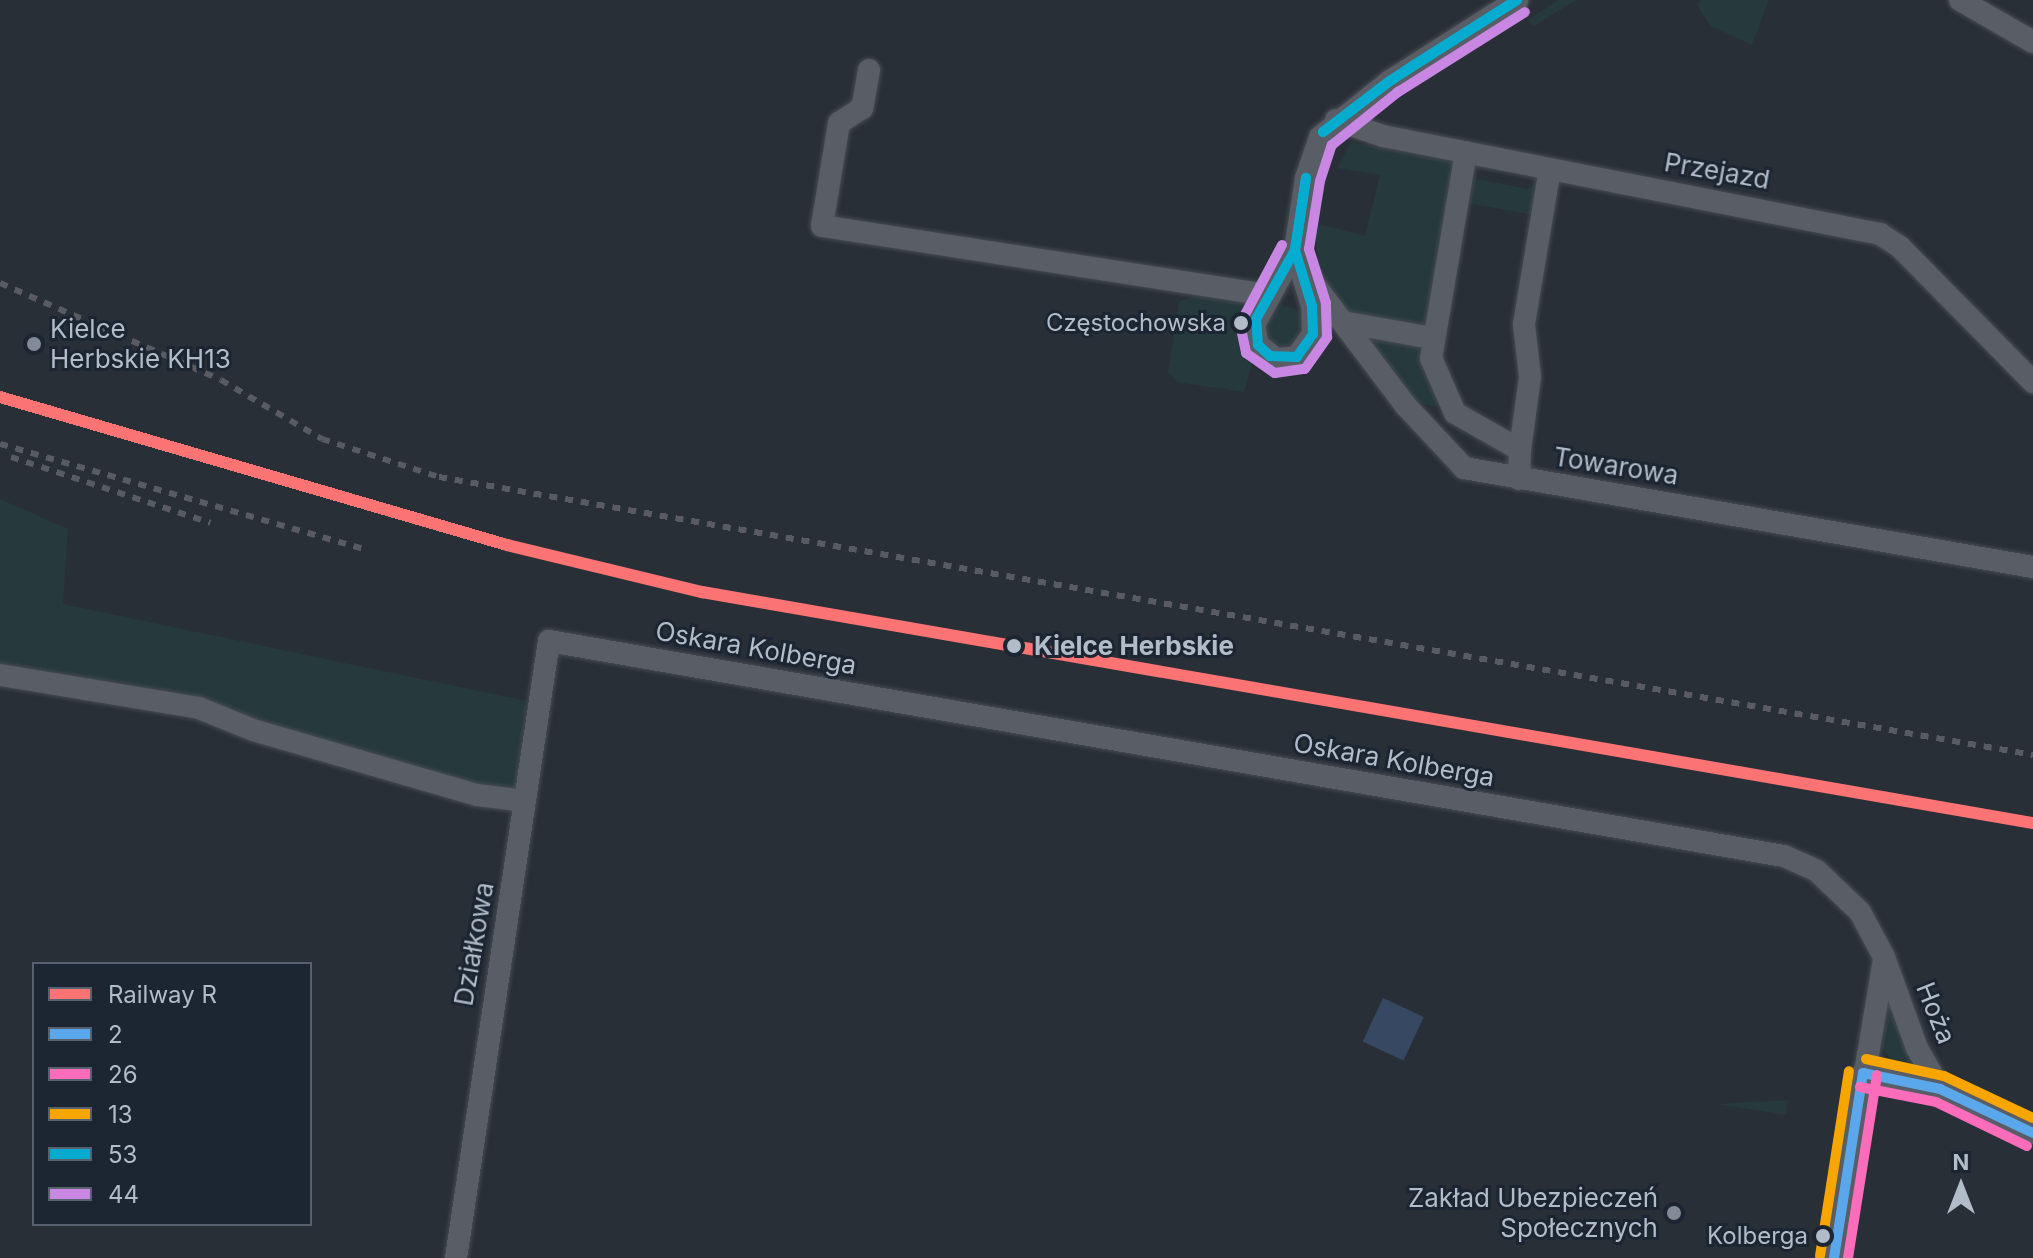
<!DOCTYPE html>
<html>
<head>
<meta charset="utf-8">
<style>
	body { margin:0 }
	#map { position:relative; width:2033px; height:1258px; overflow:hidden; background:#292f37; font-family:Inter,sans-serif }
	div>[style] { position:absolute }
	.green>* { inset:0; background:#26393d }
	.round { border-radius:50% }
	.water>* { inset:0; background:#374862; transform-origin:0 0 }
	.roads { filter:drop-shadow(0 0 2px #474b52) drop-shadow(0 0 2px #474b52) }
	.minor>* { height:22px; margin:-11px; padding:0 11px; transform-origin:11px; border-radius:11px; background:#595d65 }
	.rail>* { height:6px; margin-top:-3px; transform-origin:0; background:repeating-linear-gradient(90deg,#585c62 0 8px,transparent 0 16px) }
	.bus-1>* { height:10px; margin:-5px; padding:0 5px; transform-origin:5px; border-radius:5px; background:#5aa8eb }
	.bus-2>* { height:10px; margin:-5px; padding:0 5px; transform-origin:5px; border-radius:5px; background:#fb6dba }
	.bus-3>* { height:10px; margin:-5px; padding:0 5px; transform-origin:5px; border-radius:5px; background:#f7a600 }
	.bus-4>* { height:10px; margin:-5px; padding:0 5px; transform-origin:5px; border-radius:5px; background:#06acd0 }
	.bus-5>* { height:10px; margin:-5px; padding:0 5px; transform-origin:5px; border-radius:5px; background:#c787e3 }
	.rail-1>* { height:12px; margin:-6px; padding:0 6px; transform-origin:6px; border-radius:6px; background:#fc7373 }
	.dots>* { width:22px; height:22px; translate:-50% -50%; box-sizing:border-box; border:4px solid #1c2532; border-radius:50% }
	span { translate:-50% -50%; white-space:nowrap; text-align:center; line-height:1.15; -webkit-text-stroke:6px #1c2532; paint-order:stroke }
	.bus-label { font-size:24px; color:#b2bbc8 }
	.right { translate:-100% -50%; text-align:right }
	.street-label { font-size:26px; color:#b2bbc8 }
	.poi-label { font-size:26px; color:#b2bbc8 }
	.left { translate:0 -50%; text-align:left }
	.stop-label { font-size:26px; color:#b2bbc8; font-weight:700 }
	.legend { position:absolute; left:32px; top:962px; width:280px; height:264px; box-sizing:border-box; background:#1c2532; border:2px solid #58616e; margin:0; padding:10px 14px; list-style:none; font-size:24px; color:#b2bbc8 }
	.legend li { display:flex; align-items:center; gap:16px; height:40px }
	.legend b { width:40px; border:2px solid #58616e }
	.north { position:absolute; left:1921px; top:1146px; width:80px; height:80px; -webkit-text-stroke:6px #1c2532; paint-order:stroke; rotate:0deg; font-size:22px; font-weight:700; line-height:32px; text-align:center; color:#b2bbc8 }
	.north::after { content:''; display:block; margin:auto; width:28px; height:36px; background:#b2bbc8; clip-path:polygon(50% 0,100% 100%,50% 72%,0 100%) }
</style>
</head>
<body>
<div id="map">
	<div class="green">
		<div style="clip-path:polygon(1558px 0,1576px 0,1533px 27px,1528px 20px)"></div>
		<div style="clip-path:polygon(1702px 0,1769px 0,1752px 45px,1711px 26px,1696px 4px)"></div>
		<div style="clip-path:polygon(1351px 142px,1456px 163px,1427px 329px,1347px 317px,1319px 281px,1315px 223px,1365px 236px,1380px 175px,1337px 168px)"></div>
		<div style="clip-path:polygon(1471px 172px,1476px 179px,1528px 189px,1540px 180px,1534px 215px,1462px 202px)"></div>
		<div style="clip-path:polygon(1196px 295px,1248px 304px,1244px 339px,1252px 363px,1244px 392px,1177px 382px,1168px 372px,1179px 302px)"></div>
		<div class="round" style="left:1264px;top:306px;width:40px;height:40px"></div>
		<div style="clip-path:polygon(1358px 333px,1415px 344px,1441px 399px,1436px 407px,1410px 401px)"></div>
		<div style="clip-path:polygon(0 499px,68px 529px,63px 604px,527px 701px,515px 792px,474px 787px,205px 703px,0 669px)"></div>
		<div style="clip-path:polygon(1887px 998px,1913px 1064px,1890px 1058px,1879px 1044px)"></div>
		<div style="clip-path:polygon(1788px 1100px,1786px 1115px,1717px 1104px)"></div>
	</div>
	<div class="water">
		<div style="left:1383px;top:998px;width:45px;height:48px;rotate:25deg"></div>
	</div>
	<div class="roads">
		<div class="minor">
			<div style="left:1960px;top:0;width:84px;rotate:29.9deg"></div>
			<div style="left:869px;top:70px;width:39px;rotate:100deg"></div>
			<div style="left:862px;top:108px;width:27px;rotate:147deg"></div>
			<div style="left:839px;top:123px;width:104px;rotate:99.4deg"></div>
			<div style="left:822px;top:226px;width:450px;rotate:8.8deg"></div>
			<div style="left:1336px;top:120px;width:50px;rotate:18.8deg"></div>
			<div style="left:1383px;top:136px;width:507px;rotate:11.15deg"></div>
			<div style="left:1880px;top:234px;width:24px;rotate:33deg"></div>
			<div style="left:1900px;top:247px;width:190px;rotate:45.4deg"></div>
			<div style="left:1466px;top:152px;width:209px;rotate:99.6deg"></div>
			<div style="left:1431px;top:358px;width:60px;rotate:66.4deg"></div>
			<div style="left:1455px;top:413px;width:75px;rotate:29.6deg"></div>
			<div style="left:1520px;top:450px;width:29px;rotate:92deg"></div>
			<div style="left:1295px;top:250px;width:43px;rotate:60.4deg"></div>
			<div style="left:1316px;top:287px;width:149px;rotate:52.9deg"></div>
			<div style="left:1406px;top:406px;width:85px;rotate:46.9deg"></div>
			<div style="left:1464px;top:468px;width:578px;rotate:9.87deg"></div>
			<div style="left:1295px;top:250px;width:85px;rotate:118.7deg"></div>
			<div style="left:1254px;top:325px;width:20px;rotate:79deg"></div>
			<div style="left:1258px;top:345px;width:23px;rotate:38deg"></div>
			<div style="left:1276px;top:359px;width:21px;rotate:-5deg"></div>
			<div style="left:1297px;top:357px;width:28px;rotate:-55deg"></div>
			<div style="left:1313px;top:334px;width:28px;rotate:-92deg"></div>
			<div style="left:1312px;top:306px;width:59px;rotate:-106.9deg"></div>
			<div style="left:1295px;top:250px;width:73px;rotate:-81.3deg"></div>
			<div style="left:1306px;top:178px;width:43px;rotate:-71.1deg"></div>
			<div style="left:1320px;top:137px;width:90px;rotate:-38.7deg"></div>
			<div style="left:1390px;top:81px;width:151px;rotate:-32.5deg"></div>
			<div style="left:1343px;top:322px;width:89px;rotate:10.3deg"></div>
			<div style="left:1520px;top:450px;width:74px;rotate:-82.2deg"></div>
			<div style="left:1530px;top:377px;width:53px;rotate:-96.5deg"></div>
			<div style="left:1524px;top:324px;width:157px;rotate:-80.5deg"></div>
			<div style="left:0;top:675px;width:202px;rotate:9.4deg"></div>
			<div style="left:199px;top:708px;width:58px;rotate:22.2deg"></div>
			<div style="left:253px;top:730px;width:233px;rotate:16.2deg"></div>
			<div style="left:477px;top:795px;width:48px;rotate:7.1deg"></div>
			<div style="left:1863px;top:1073px;width:79px;rotate:11.7deg"></div>
			<div style="left:1940px;top:1089px;width:103px;rotate:25.3deg"></div>
			<div style="left:456px;top:1258px;width:624px;rotate:-81.43deg"></div>
			<div style="left:549px;top:641px;width:1254px;rotate:9.88deg"></div>
			<div style="left:1784px;top:856px;width:36px;rotate:24deg"></div>
			<div style="left:1817px;top:871px;width:59px;rotate:43.6deg"></div>
			<div style="left:1860px;top:912px;width:51px;rotate:61.9deg"></div>
			<div style="left:1884px;top:957px;width:97px;rotate:70.1deg"></div>
			<div style="left:1917px;top:1048px;width:47px;rotate:60.7deg"></div>
			<div style="left:1834px;top:1258px;width:304px;rotate:-80.5deg"></div>
		</div>
	</div>
	<div class="rail">
		<div style="left:0;top:283px;width:241px;rotate:23.7deg"></div>
		<div style="left:221px;top:380px;width:117px;rotate:30.3deg"></div>
		<div style="left:322px;top:439px;width:123px;rotate:18deg"></div>
		<div style="left:439px;top:477px;width:1618px;rotate:9.89deg"></div>
		<div style="left:0;top:444px;width:378px;rotate:16.1deg"></div>
		<div style="left:11px;top:457px;width:210px;rotate:18.3deg"></div>
	</div>
	<div class="bus-1">
		<div style="left:1863px;top:1073px;width:79px;rotate:11.7deg"></div>
		<div style="left:1940px;top:1089px;width:103px;rotate:25.3deg"></div>
		<div style="left:1834px;top:1258px;width:187px;rotate:-81.1deg"></div>
	</div>
	<div class="bus-2">
		<div style="left:1860px;top:1087px;width:77px;rotate:11.2deg"></div>
		<div style="left:1936px;top:1102px;width:101px;rotate:25.8deg"></div>
		<div style="left:1848px;top:1258px;width:185px;rotate:-81deg"></div>
	</div>
	<div class="bus-3">
		<div style="left:1866px;top:1059px;width:80px;rotate:12.3deg"></div>
		<div style="left:1944px;top:1076px;width:98px;rotate:25.3deg"></div>
		<div style="left:1820px;top:1256px;width:187px;rotate:-81.1deg"></div>
	</div>
	<div class="bus-4">
		<div style="left:1517px;top:0;width:151px;rotate:147.5deg"></div>
		<div style="left:1390px;top:81px;width:29px;rotate:-34deg"></div>
		<div style="left:1414px;top:65px;width:122px;rotate:-32.3deg"></div>
		<div style="left:1323px;top:132px;width:84px;rotate:-37.3deg"></div>
		<div style="left:1323px;top:132px;width:84px;rotate:-37.3deg"></div>
		<div style="left:1295px;top:250px;width:59px;rotate:73.1deg"></div>
		<div style="left:1312px;top:306px;width:28px;rotate:88deg"></div>
		<div style="left:1313px;top:334px;width:28px;rotate:125deg"></div>
		<div style="left:1297px;top:357px;width:27px;rotate:-178deg"></div>
		<div style="left:1270px;top:356px;width:16px;rotate:-137deg"></div>
		<div style="left:1258px;top:345px;width:26px;rotate:-94deg"></div>
		<div style="left:1256px;top:319px;width:79px;rotate:-60.5deg"></div>
		<div style="left:1295px;top:250px;width:73px;rotate:-81.3deg"></div>
		<div style="left:1295px;top:250px;width:73px;rotate:-81.3deg"></div>
	</div>
	<div class="bus-5">
		<div style="left:1282px;top:245px;width:89px;rotate:118deg"></div>
		<div style="left:1240px;top:324px;width:30px;rotate:78deg"></div>
		<div style="left:1246px;top:353px;width:35px;rotate:35deg"></div>
		<div style="left:1275px;top:373px;width:30px;rotate:-8deg"></div>
		<div style="left:1305px;top:369px;width:39px;rotate:-55deg"></div>
		<div style="left:1327px;top:337px;width:34px;rotate:-92deg"></div>
		<div style="left:1326px;top:303px;width:57px;rotate:-107.5deg"></div>
		<div style="left:1309px;top:249px;width:69px;rotate:-80.8deg"></div>
		<div style="left:1320px;top:181px;width:38px;rotate:-72deg"></div>
		<div style="left:1332px;top:145px;width:85px;rotate:-38.8deg"></div>
		<div style="left:1398px;top:92px;width:150px;rotate:-32.2deg"></div>
	</div>
	<div class="rail-1">
		<div style="left:0;top:397px;width:528px;rotate:16.27deg"></div>
		<div style="left:507px;top:545px;width:201px;rotate:13.6deg"></div>
		<div style="left:702px;top:592px;width:1351px;rotate:9.85deg"></div>
	</div>
	<div class="dots">
		<div style="left:1241px;top:323px;background:#b2bbc8"></div>
		<div style="left:34px;top:344px;background:#828a95"></div>
		<div style="left:1014px;top:646px;background:#b2bbc8"></div>
		<div style="left:1674px;top:1213px;background:#828a95"></div>
		<div style="left:1823px;top:1236px;background:#b2bbc8"></div>
	</div>
	<div class="bus-label">
		<span class="right" style="left:1226px;top:323px">Częstochowska</span>
		<span class="right" style="left:1808px;top:1236px">Kolberga</span>
	</div>
	<div class="street-label">
		<span style="left:1717px;top:171px;rotate:10deg">Przejazd</span>
		<span style="left:1616px;top:466px;rotate:9deg">Towarowa</span>
		<span style="left:756px;top:648px;rotate:10deg">Oskara Kolberga</span>
		<span style="left:1394px;top:760px;rotate:10deg">Oskara Kolberga</span>
		<span style="left:474px;top:944px;rotate:-80deg">Działkowa</span>
		<span style="left:1936px;top:1013px;rotate:68deg">Hoża</span>
	</div>
	<div class="poi-label">
		<span class="left" style="left:50px;top:344px">Kielce<br>Herbskie KH13</span>
		<span class="right" style="left:1658px;top:1213px">Zakład Ubezpieczeń<br>Społecznych</span>
	</div>
	<div class="stop-label">
		<span class="left" style="left:1034px;top:646px">Kielce Herbskie</span>
	</div>
	<ul class="legend">
	<li><b style="height:10px;background:#fc7373"></b>Railway R</li>
	<li><b style="height:10px;background:#5aa8eb"></b>2</li>
	<li><b style="height:10px;background:#fb6dba"></b>26</li>
	<li><b style="height:10px;background:#f7a600"></b>13</li>
	<li><b style="height:10px;background:#06acd0"></b>53</li>
	<li><b style="height:10px;background:#c787e3"></b>44</li>
	</ul>
	<div class="north">N</div>
</div>
</body>
</html>
